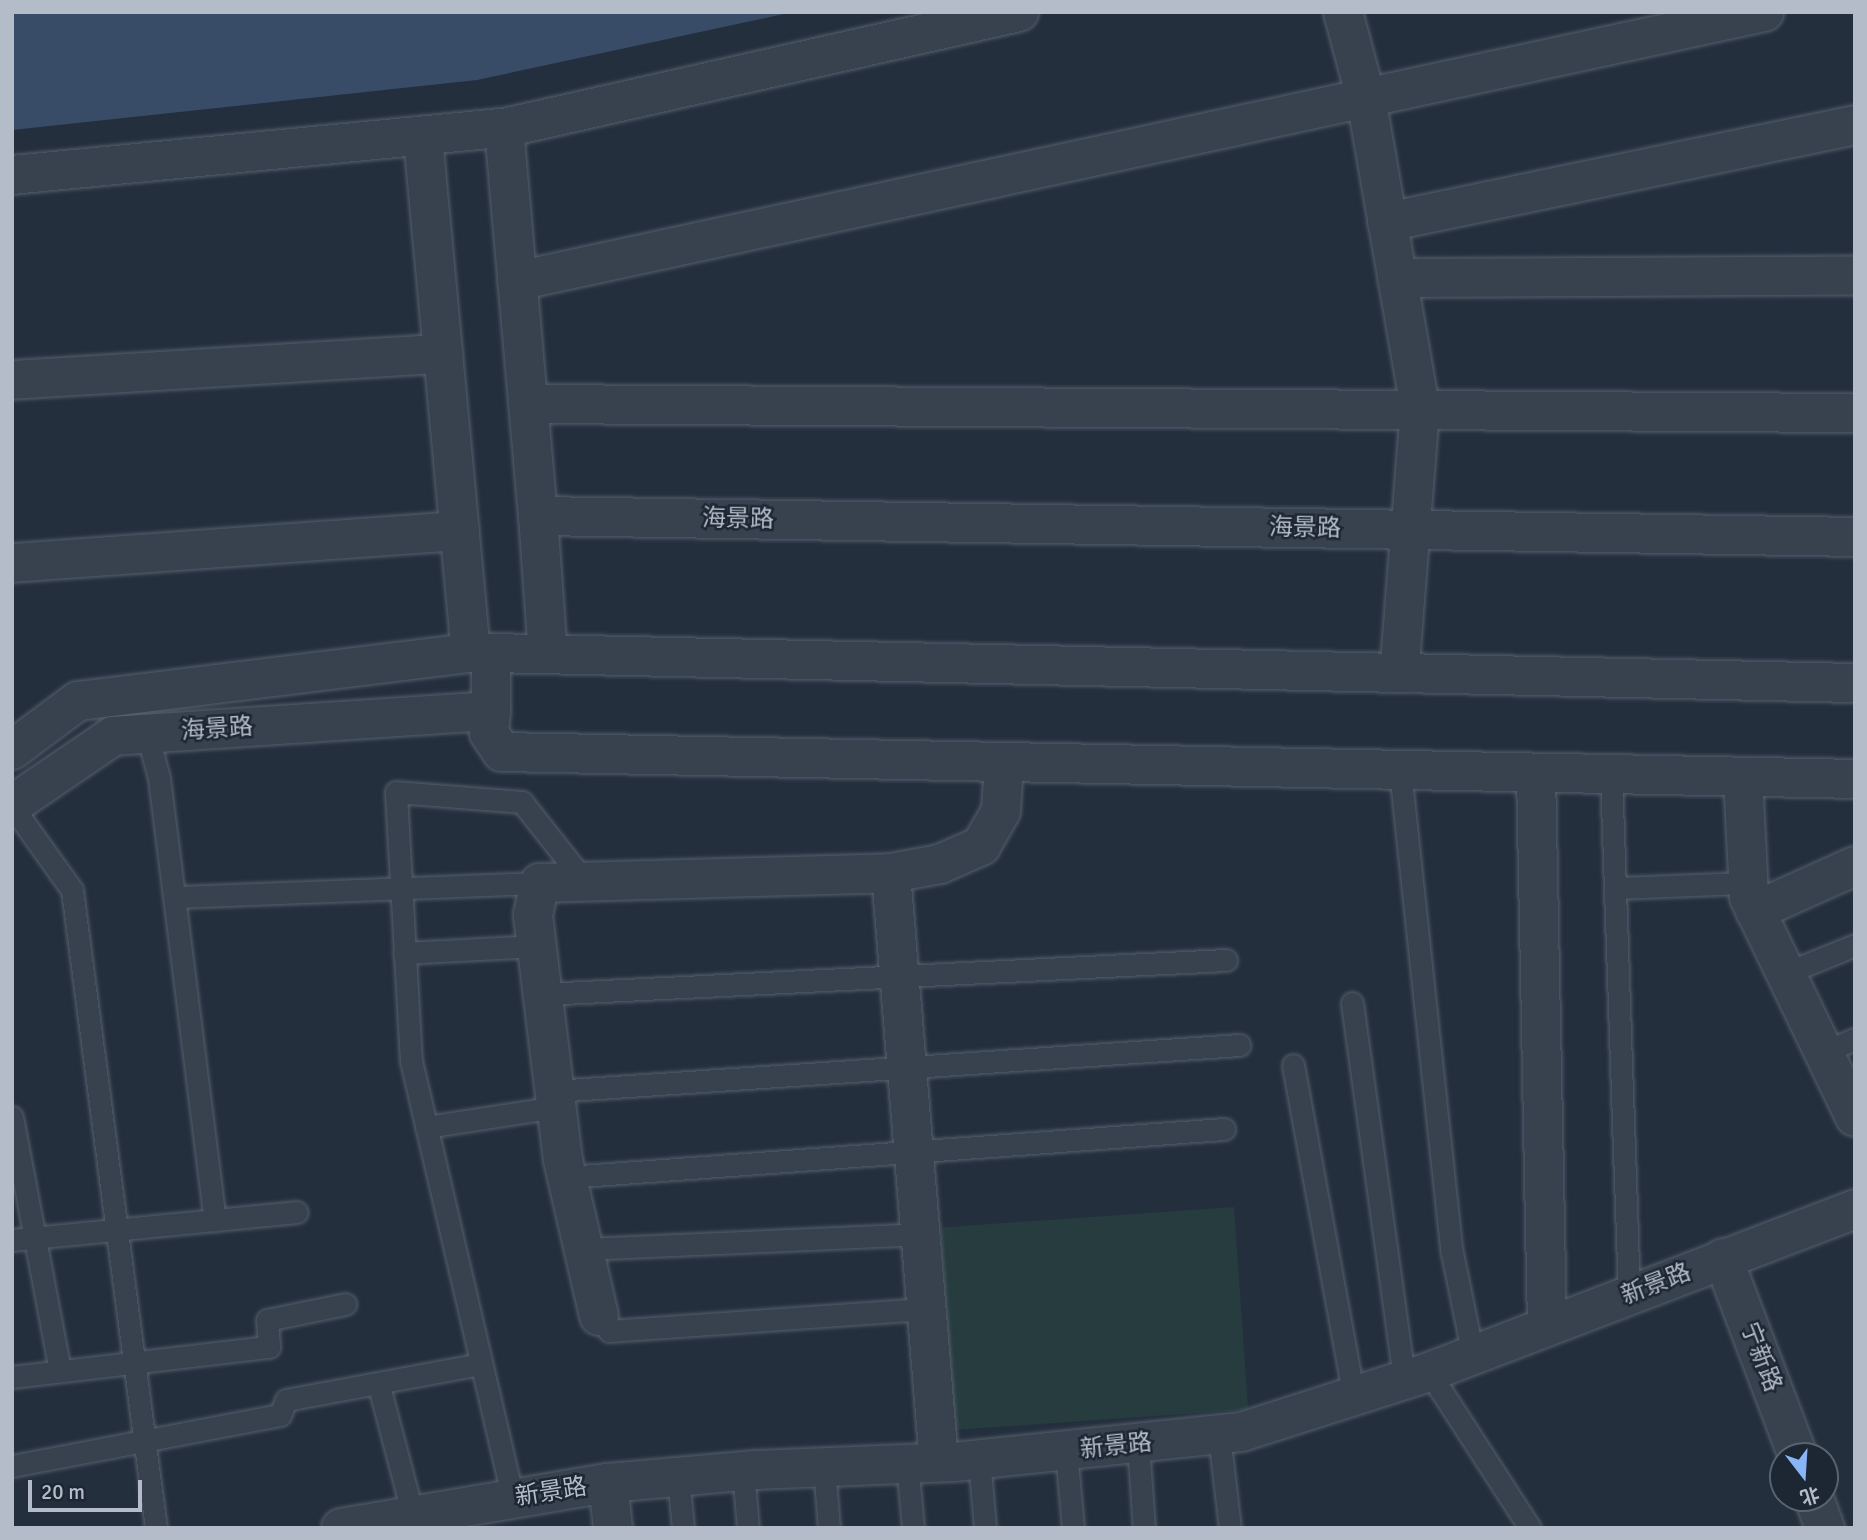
<!DOCTYPE html>
<html>
<head>
<meta charset="utf-8">
<style>
	body { margin:0 }
	#map { position:relative; width:1867px; height:1540px; overflow:hidden; background:#242f3e; font-family:Signika,"Noto Sans SC",sans-serif }
	div>[style] { position:absolute }
	.green>* { inset:0; background:#263c3f; transform-origin:0 0 }
	.water>* { inset:0; background:#394c67 }
	.roads { filter:drop-shadow(0 0 2px #565f6c) drop-shadow(0 0 2px #565f6c) }
	.lane>* { height:21px; margin:-10.5px; padding:0 10.5px; transform-origin:10.5px; border-radius:10.5px; background:#38414e }
	.street>* { height:38px; margin:-19px; padding:0 19px; transform-origin:19px; border-radius:19px; background:#38414e }
	span { translate:-50% -50%; white-space:nowrap; text-align:center; line-height:1.15; -webkit-text-stroke:5px #1d2633; paint-order:stroke }
	.street-label { font-size:24px; color:#b4bcc9 }
	.frame { position:absolute; inset:0; border:14px solid #b4bcc9; pointer-events:none }
	.north { position:absolute; left:1769px; top:1442px; width:70px; height:70px; box-sizing:border-box; background:#1d2633; border:2px solid #59626f; border-radius:50%; rotate:163deg; font-size:19px; font-weight:700; line-height:28px; text-align:center; color:#b4bcc9 }
	.north::after { content:''; display:block; margin:auto; width:24px; height:32px; background:#8ab4f8; clip-path:polygon(50% 0,100% 100%,50% 72%,0 100%) }
	.scale { position:absolute; left:28px; top:1480px; width:114px; height:32px; box-sizing:border-box; border:4px solid #b4bcc9; border-top:0; padding-left:9px; font-size:21px; line-height:24px; white-space:nowrap; color:#b4bcc9; -webkit-text-stroke:5px #1d2633; paint-order:stroke }
</style>
</head>
<body>
<div id="map">
	<div class="green">
		<div style="left:1234px;top:1207px;width:203px;height:294px;rotate:86deg"></div>
	</div>
	<div class="water">
		<div style="clip-path:polygon(12px 12px,793px 12px,477px 80px,12px 130px)"></div>
	</div>
	<div class="roads">
		<div class="lane">
			<div style="left:147px;top:733px;width:47px;rotate:75.1deg"></div>
			<div style="left:159px;top:778px;width:446px;rotate:82.8deg"></div>
			<div style="left:1400px;top:770px;width:486px;rotate:83.9deg"></div>
			<div style="left:1452px;top:1253px;width:104px;rotate:78.4deg"></div>
			<div style="left:1611px;top:774px;width:520px;rotate:88.02deg"></div>
			<div style="left:12px;top:806px;width:103px;rotate:54.5deg"></div>
			<div style="left:72px;top:890px;width:644px;rotate:82.5deg"></div>
			<div style="left:1615px;top:888px;width:132px;rotate:-2.2deg"></div>
			<div style="left:175px;top:897px;width:365px;rotate:-2.2deg"></div>
			<div style="left:404px;top:953px;width:132px;rotate:-3deg"></div>
			<div style="left:1786px;top:973px;width:74px;rotate:-22.1deg"></div>
			<div style="left:543px;top:994px;width:684px;rotate:-2.85deg"></div>
			<div style="left:1352px;top:1003px;width:381px;rotate:82.1deg"></div>
			<div style="left:1824px;top:1052px;width:34px;rotate:-23deg"></div>
			<div style="left:1293px;top:1065px;width:337px;rotate:79.6deg"></div>
			<div style="left:554px;top:1091px;width:687px;rotate:-3.84deg"></div>
			<div style="left:12px;top:1117px;width:258px;rotate:79.3deg"></div>
			<div style="left:426px;top:1127px;width:132px;rotate:-8.7deg"></div>
			<div style="left:567px;top:1177px;width:659px;rotate:-4.18deg"></div>
			<div style="left:12px;top:1240px;width:286px;rotate:-5.6deg"></div>
			<div style="left:583px;top:1249px;width:337px;rotate:-2.5deg"></div>
			<div style="left:599px;top:1316px;width:18px;rotate:56deg"></div>
			<div style="left:609px;top:1331px;width:319px;rotate:-4deg"></div>
			<div style="left:1429px;top:1372px;width:186px;rotate:57.1deg"></div>
			<div style="left:12px;top:1377px;width:259px;rotate:-6.7deg"></div>
			<div style="left:269px;top:1347px;width:27px;rotate:-94deg"></div>
			<div style="left:267px;top:1320px;width:80px;rotate:-11.6deg"></div>
			<div style="left:379px;top:1386px;width:134px;rotate:75.3deg"></div>
			<div style="left:1219px;top:1435px;width:94px;rotate:83.3deg"></div>
			<div style="left:1138px;top:1443px;width:85px;rotate:86deg"></div>
			<div style="left:1066px;top:1451px;width:77px;rotate:84.8deg"></div>
			<div style="left:979px;top:1459px;width:69px;rotate:85deg"></div>
			<div style="left:907px;top:1463px;width:65px;rotate:84.7deg"></div>
			<div style="left:12px;top:1466px;width:273px;rotate:-10.8deg"></div>
			<div style="left:280px;top:1415px;width:16px;rotate:-68deg"></div>
			<div style="left:286px;top:1400px;width:198px;rotate:-10.5deg"></div>
			<div style="left:824px;top:1467px;width:61px;rotate:85.3deg"></div>
			<div style="left:743px;top:1471px;width:57px;rotate:85deg"></div>
			<div style="left:678px;top:1477px;width:51px;rotate:84.4deg"></div>
			<div style="left:513px;top:1499px;width:449px;rotate:-103.1deg"></div>
			<div style="left:411px;top:1062px;width:270px;rotate:-93.2deg"></div>
			<div style="left:396px;top:792px;width:126px;rotate:4.5deg"></div>
			<div style="left:522px;top:802px;width:102px;rotate:51.8deg"></div>
		</div>
		<div class="street">
			<div style="left:1343px;top:12px;width:89px;rotate:75deg"></div>
			<div style="left:1366px;top:98px;width:316px;rotate:80.1deg"></div>
			<div style="left:1420px;top:409px;width:265px;rotate:94.5deg"></div>
			<div style="left:504px;top:128px;width:389px;rotate:85deg"></div>
			<div style="left:538px;top:516px;width:1317px;rotate:0.91deg"></div>
			<div style="left:423px;top:138px;width:517px;rotate:84.68deg"></div>
			<div style="left:471px;top:653px;width:20px"></div>
			<div style="left:12px;top:175px;width:494px;rotate:-5.5deg"></div>
			<div style="left:504px;top:128px;width:528px;rotate:-12.69deg"></div>
			<div style="left:1387px;top:222px;width:478px;rotate:-11.7deg"></div>
			<div style="left:1397px;top:278px;width:458px;rotate:-0.3deg"></div>
			<div style="left:517px;top:281px;width:1276px;rotate:-12.17deg"></div>
			<div style="left:12px;top:380px;width:432px;rotate:-3.5deg"></div>
			<div style="left:529px;top:404px;width:1326px;rotate:0.39deg"></div>
			<div style="left:538px;top:516px;width:138px;rotate:85.9deg"></div>
			<div style="left:12px;top:563px;width:449px;rotate:-4.1deg"></div>
			<div style="left:491px;top:711px;width:22px;rotate:95deg"></div>
			<div style="left:489px;top:733px;width:23px;rotate:56deg"></div>
			<div style="left:502px;top:752px;width:1353px;rotate:1.14deg"></div>
			<div style="left:12px;top:750px;width:82px;rotate:-36.6deg"></div>
			<div style="left:78px;top:701px;width:396px;rotate:-7deg"></div>
			<div style="left:1536px;top:773px;width:553px;rotate:88.86deg"></div>
			<div style="left:1743px;top:777px;width:120px;rotate:87.1deg"></div>
			<div style="left:1749px;top:897px;width:244px;rotate:64.3deg"></div>
			<div style="left:12px;top:805px;width:122px;rotate:-34.3deg"></div>
			<div style="left:113px;top:736px;width:379px;rotate:-3.8deg"></div>
			<div style="left:491px;top:711px;width:58px;rotate:-90deg"></div>
			<div style="left:491px;top:653px;width:1364px;rotate:1.26deg"></div>
			<div style="left:891px;top:873px;width:591px;rotate:85.34deg"></div>
			<div style="left:1755px;top:911px;width:110px;rotate:-24.2deg"></div>
			<div style="left:1723px;top:1258px;width:212px;rotate:69.3deg"></div>
			<div style="left:599px;top:1316px;width:160px;rotate:-103deg"></div>
			<div style="left:563px;top:1160px;width:247px;rotate:-97deg"></div>
			<div style="left:533px;top:915px;width:33px;rotate:-78deg"></div>
			<div style="left:540px;top:883px;width:351px;rotate:-1.6deg"></div>
			<div style="left:891px;top:873px;width:50px;rotate:-10.4deg"></div>
			<div style="left:940px;top:864px;width:45px;rotate:-23.7deg"></div>
			<div style="left:981px;top:846px;width:40px;rotate:-60.3deg"></div>
			<div style="left:1001px;top:811px;width:48px;rotate:-86.4deg"></div>
			<div style="left:608px;top:1483px;width:45px;rotate:83.7deg"></div>
			<div style="left:1814px;top:1498px;width:32px;rotate:70deg"></div>
			<div style="left:341px;top:1528px;width:271px;rotate:-9.6deg"></div>
			<div style="left:608px;top:1483px;width:148px;rotate:-5.1deg"></div>
			<div style="left:755px;top:1470px;width:199px;rotate:-2.3deg"></div>
			<div style="left:954px;top:1462px;width:289px;rotate:-6deg"></div>
			<div style="left:1241px;top:1432px;width:197px;rotate:-17.7deg"></div>
			<div style="left:1429px;top:1372px;width:456px;rotate:-20.9deg"></div>
		</div>
	</div>
	<div class="street-label">
		<span style="left:738px;top:519px;rotate:1deg">海景路</span>
		<span style="left:1305px;top:528px;rotate:1deg">海景路</span>
		<span style="left:217px;top:729px;rotate:-4deg">海景路</span>
		<span style="left:1656px;top:1284px;rotate:-21deg">新景路</span>
		<span style="left:1761px;top:1357px;rotate:69deg">宁新路</span>
		<span style="left:1116px;top:1446px;rotate:-6deg">新景路</span>
		<span style="left:551px;top:1492px;rotate:-9deg">新景路</span>
	</div>
	<div class="frame"></div>
	<div class="north">北</div>
	<div class="scale">20 m</div>
</div>
</body>
</html>
